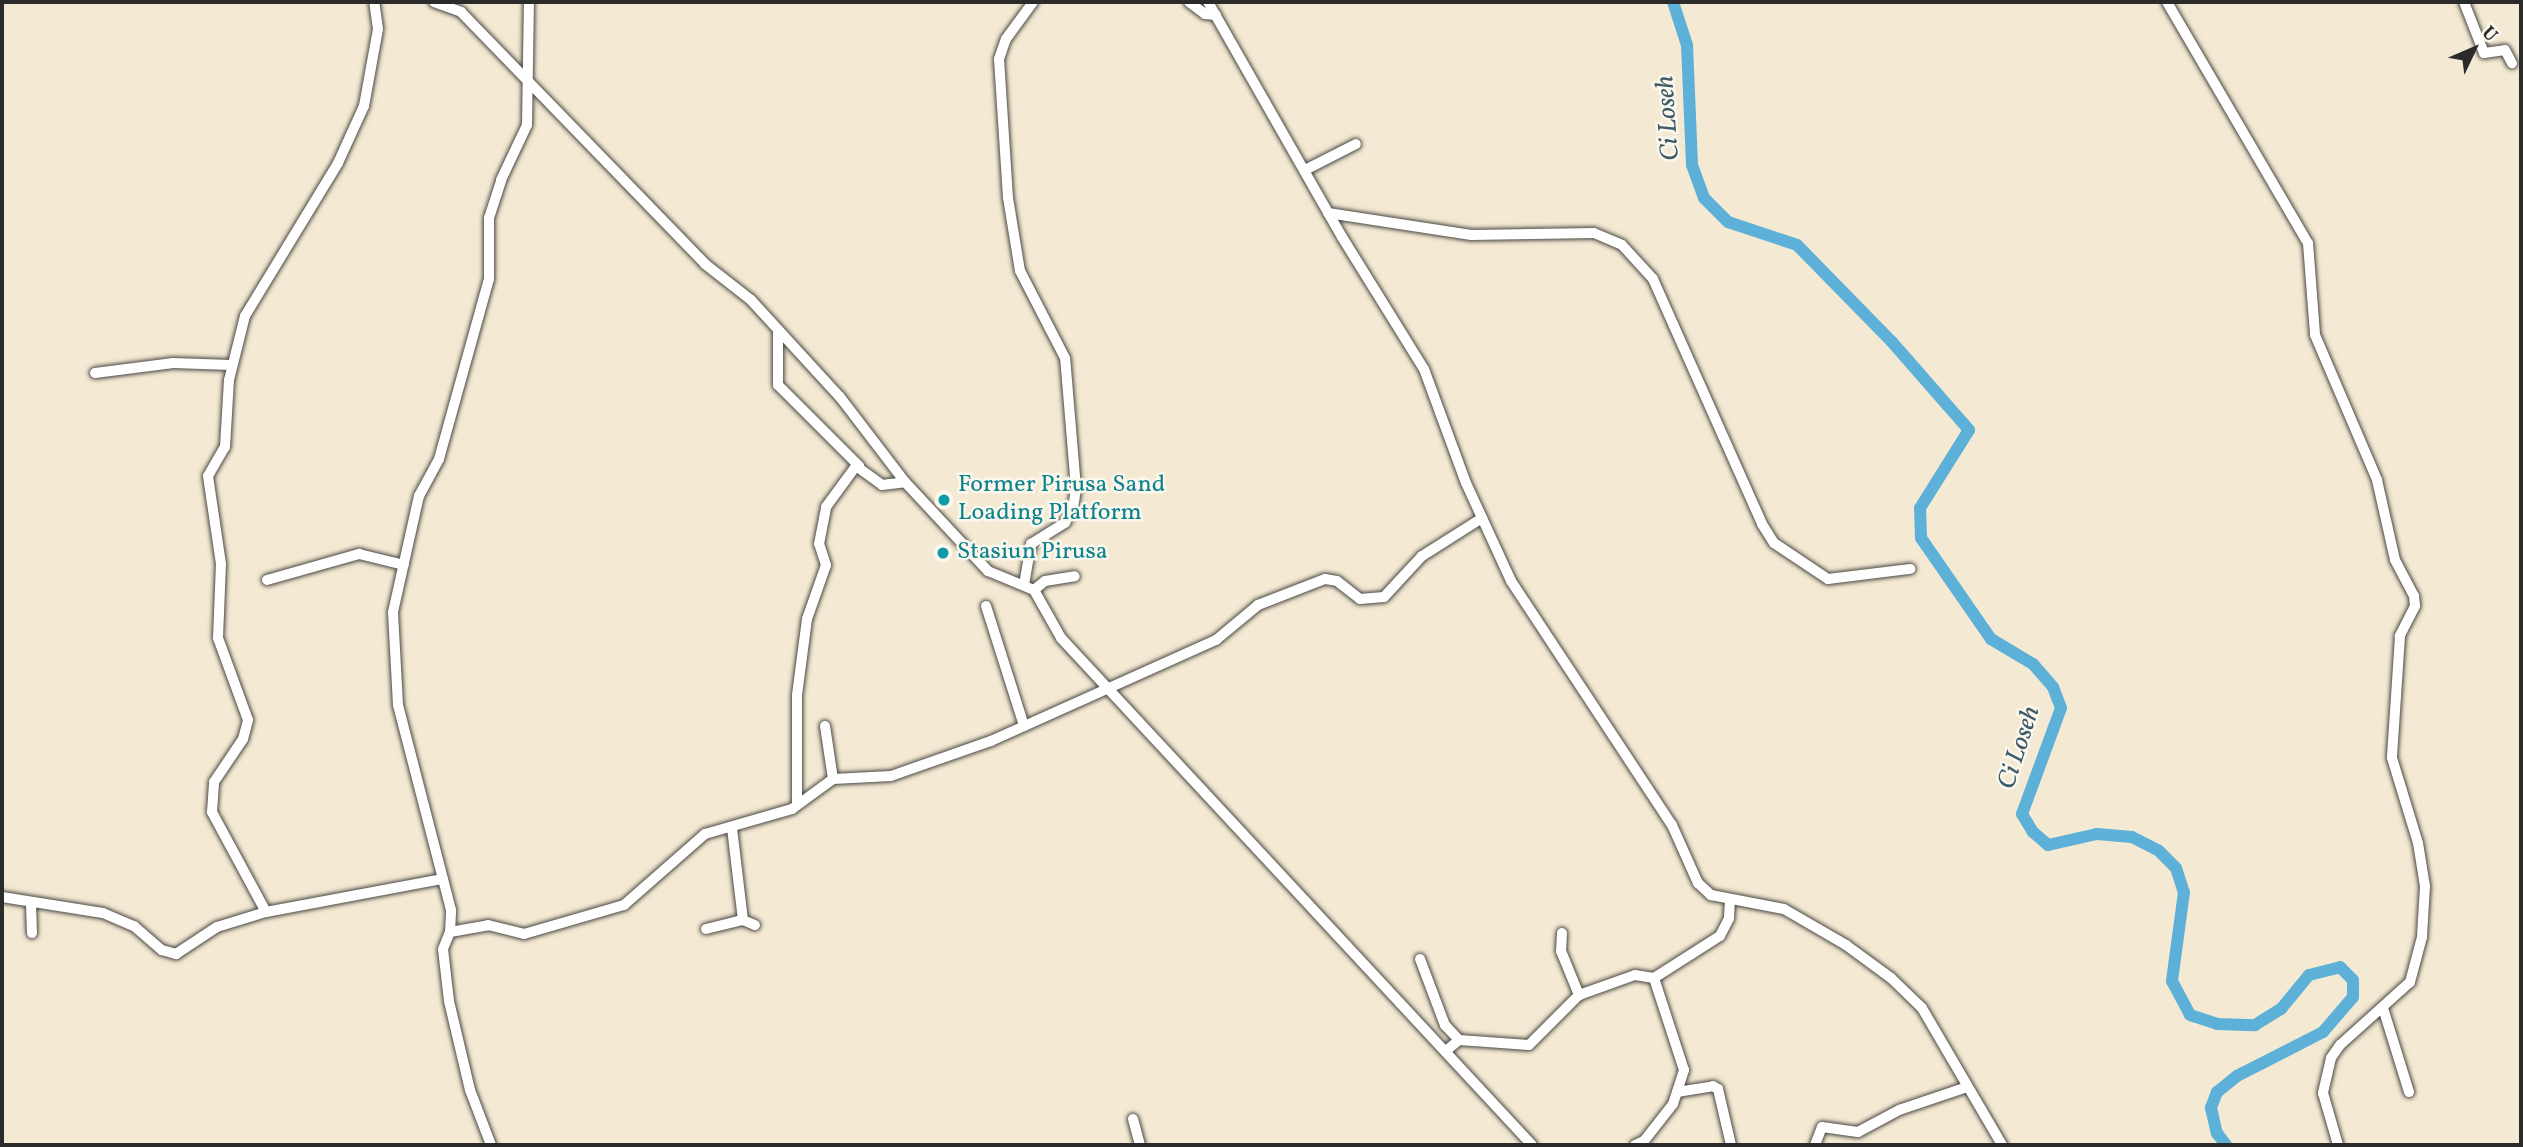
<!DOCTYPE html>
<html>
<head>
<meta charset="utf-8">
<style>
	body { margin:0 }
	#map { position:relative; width:2523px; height:1147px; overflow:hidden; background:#f4e9d2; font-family:Vollkorn,serif }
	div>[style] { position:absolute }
	.river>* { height:12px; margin:-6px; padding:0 6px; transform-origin:6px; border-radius:6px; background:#5db1d9 }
	.roads { filter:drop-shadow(0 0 2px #494844) drop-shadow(0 0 2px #494844) }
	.minor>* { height:10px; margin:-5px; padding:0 5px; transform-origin:5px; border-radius:5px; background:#fff }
	.dots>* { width:19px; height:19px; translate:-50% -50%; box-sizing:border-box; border:4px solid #fbf7ec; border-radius:50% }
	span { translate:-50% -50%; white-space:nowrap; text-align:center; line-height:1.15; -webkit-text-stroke:5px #fbf7ec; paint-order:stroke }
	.culture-label { font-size:24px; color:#0d838f }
	.left { translate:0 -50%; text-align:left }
	.water-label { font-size:26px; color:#3c5a68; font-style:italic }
	.frame { position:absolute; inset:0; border:4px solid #2b2b2b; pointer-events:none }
	.north { position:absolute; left:2439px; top:14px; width:70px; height:70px; -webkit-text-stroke:5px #fbf7ec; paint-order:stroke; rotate:46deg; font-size:19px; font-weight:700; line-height:28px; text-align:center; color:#2b2b2b }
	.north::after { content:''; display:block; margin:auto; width:24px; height:32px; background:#2b2b2b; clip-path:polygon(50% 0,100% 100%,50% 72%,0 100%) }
</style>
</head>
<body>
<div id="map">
	<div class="river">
		<div style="left:1673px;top:2px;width:45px;rotate:72deg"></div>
		<div style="left:1687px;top:45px;width:120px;rotate:87.6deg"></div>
		<div style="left:1692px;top:165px;width:35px;rotate:70deg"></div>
		<div style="left:1704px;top:198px;width:34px;rotate:45deg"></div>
		<div style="left:1728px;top:222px;width:73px;rotate:18.4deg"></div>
		<div style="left:1797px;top:245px;width:136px;rotate:45.6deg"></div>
		<div style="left:1892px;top:342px;width:117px;rotate:48.8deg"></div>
		<div style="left:1969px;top:430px;width:92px;rotate:122.1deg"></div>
		<div style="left:1920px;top:508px;width:30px;rotate:88deg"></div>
		<div style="left:1921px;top:538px;width:123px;rotate:55.3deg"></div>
		<div style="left:1991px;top:639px;width:49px;rotate:30.8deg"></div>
		<div style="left:2033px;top:664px;width:30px;rotate:49deg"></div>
		<div style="left:2053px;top:687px;width:22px;rotate:69deg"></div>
		<div style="left:2061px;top:708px;width:113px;rotate:110.2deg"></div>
		<div style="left:2022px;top:814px;width:21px;rotate:59deg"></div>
		<div style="left:2033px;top:832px;width:20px;rotate:41deg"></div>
		<div style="left:2048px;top:845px;width:50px;rotate:-12.7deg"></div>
		<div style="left:2097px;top:834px;width:35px;rotate:5deg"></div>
		<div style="left:2132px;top:837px;width:30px;rotate:27deg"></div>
		<div style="left:2159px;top:851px;width:24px;rotate:45deg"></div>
		<div style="left:2176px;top:868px;width:25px;rotate:72deg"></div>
		<div style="left:2184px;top:892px;width:90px;rotate:97.7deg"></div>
		<div style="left:2172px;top:981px;width:38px;rotate:62deg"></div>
		<div style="left:2190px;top:1015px;width:28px;rotate:18deg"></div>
		<div style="left:2217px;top:1024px;width:38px;rotate:2deg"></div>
		<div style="left:2255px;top:1025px;width:31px;rotate:-32deg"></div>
		<div style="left:2281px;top:1009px;width:44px;rotate:-50.5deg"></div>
		<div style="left:2309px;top:975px;width:32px;rotate:-14deg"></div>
		<div style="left:2340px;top:967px;width:18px;rotate:45deg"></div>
		<div style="left:2353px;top:980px;width:17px;rotate:90deg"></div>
		<div style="left:2353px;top:997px;width:46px;rotate:130.6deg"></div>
		<div style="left:2323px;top:1032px;width:97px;rotate:152.9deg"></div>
		<div style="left:2237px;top:1076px;width:26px;rotate:141deg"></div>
		<div style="left:2217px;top:1092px;width:17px;rotate:111deg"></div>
		<div style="left:2211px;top:1108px;width:26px;rotate:77deg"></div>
		<div style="left:2217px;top:1133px;width:15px;rotate:53deg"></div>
	</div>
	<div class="roads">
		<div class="minor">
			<div style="left:434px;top:2px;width:29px;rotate:20deg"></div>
			<div style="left:461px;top:12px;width:351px;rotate:45.9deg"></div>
			<div style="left:705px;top:264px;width:58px;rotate:38deg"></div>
			<div style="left:751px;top:300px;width:132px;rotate:47.5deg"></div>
			<div style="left:840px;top:397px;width:107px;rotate:52.6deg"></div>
			<div style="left:905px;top:482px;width:122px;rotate:47deg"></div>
			<div style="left:988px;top:571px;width:50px;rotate:22.4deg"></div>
			<div style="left:1034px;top:590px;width:55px;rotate:60.6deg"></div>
			<div style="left:1061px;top:638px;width:692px;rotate:47.11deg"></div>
			<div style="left:1189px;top:2px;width:20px;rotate:37deg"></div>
			<div style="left:1205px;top:14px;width:11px;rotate:5deg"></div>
			<div style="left:1208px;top:2px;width:271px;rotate:60.3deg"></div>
			<div style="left:1342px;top:237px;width:155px;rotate:58.2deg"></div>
			<div style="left:1424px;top:369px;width:121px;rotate:69.8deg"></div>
			<div style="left:1466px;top:483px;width:108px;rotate:65.3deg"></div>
			<div style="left:1511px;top:581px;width:292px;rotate:56.6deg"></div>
			<div style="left:1672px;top:825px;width:64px;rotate:65.9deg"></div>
			<div style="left:1698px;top:883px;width:18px;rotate:43deg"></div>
			<div style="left:1711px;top:895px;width:74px;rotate:10.9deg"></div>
			<div style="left:1784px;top:909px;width:72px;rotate:30.1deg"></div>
			<div style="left:1846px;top:945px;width:56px;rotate:36.3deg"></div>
			<div style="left:1891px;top:978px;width:43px;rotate:44.1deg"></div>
			<div style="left:1922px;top:1008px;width:159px;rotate:59.7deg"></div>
			<div style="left:2167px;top:2px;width:279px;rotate:59.7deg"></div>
			<div style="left:2308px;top:243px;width:92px;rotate:85.6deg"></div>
			<div style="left:2315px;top:335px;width:158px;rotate:66.8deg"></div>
			<div style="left:2377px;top:480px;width:82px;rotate:77.3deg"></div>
			<div style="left:2395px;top:560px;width:41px;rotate:62.2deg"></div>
			<div style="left:2414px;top:596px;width:10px;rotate:84deg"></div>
			<div style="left:2415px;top:606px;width:34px;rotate:117deg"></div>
			<div style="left:2400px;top:636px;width:122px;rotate:93.8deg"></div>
			<div style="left:2392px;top:758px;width:89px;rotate:73deg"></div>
			<div style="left:2418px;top:843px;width:44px;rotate:80.8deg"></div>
			<div style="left:2425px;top:886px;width:51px;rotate:93.4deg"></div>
			<div style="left:2422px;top:937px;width:47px;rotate:104.9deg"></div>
			<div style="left:2410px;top:982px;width:94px;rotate:138deg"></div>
			<div style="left:2340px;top:1045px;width:16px;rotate:125deg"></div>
			<div style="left:2331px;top:1058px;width:36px;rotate:103deg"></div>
			<div style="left:2323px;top:1093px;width:54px;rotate:73.9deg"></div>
			<div style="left:2464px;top:2px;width:55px;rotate:68.6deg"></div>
			<div style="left:2484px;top:53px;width:21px;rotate:-8deg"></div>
			<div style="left:2505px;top:50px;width:15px;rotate:62deg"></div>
			<div style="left:1305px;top:170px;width:57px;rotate:-27deg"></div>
			<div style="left:1328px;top:213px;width:145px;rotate:8.7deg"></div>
			<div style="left:1471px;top:235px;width:123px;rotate:-0.9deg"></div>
			<div style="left:1594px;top:233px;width:30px;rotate:23deg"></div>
			<div style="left:1622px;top:245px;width:46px;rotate:47.6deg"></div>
			<div style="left:1653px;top:279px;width:268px;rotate:66deg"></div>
			<div style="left:1762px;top:524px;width:22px;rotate:58deg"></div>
			<div style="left:1774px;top:543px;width:65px;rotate:33.7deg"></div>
			<div style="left:1828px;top:579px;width:83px;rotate:-7deg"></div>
			<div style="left:778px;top:331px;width:54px;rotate:90deg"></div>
			<div style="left:778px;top:385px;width:115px;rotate:45deg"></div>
			<div style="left:95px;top:373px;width:79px;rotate:-7.3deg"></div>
			<div style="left:173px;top:363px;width:58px;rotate:2deg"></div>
			<div style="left:267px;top:580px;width:96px;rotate:-15.8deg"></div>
			<div style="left:359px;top:554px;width:46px;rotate:13.7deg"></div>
			<div style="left:1024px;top:585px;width:42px;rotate:-80.3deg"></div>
			<div style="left:1031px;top:544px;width:40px;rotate:-32deg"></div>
			<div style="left:1065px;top:523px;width:17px;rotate:-62deg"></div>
			<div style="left:1073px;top:508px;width:20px;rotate:-81deg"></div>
			<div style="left:1076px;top:488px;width:130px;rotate:-94.8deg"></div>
			<div style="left:1065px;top:358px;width:98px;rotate:-117.3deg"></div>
			<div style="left:1020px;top:271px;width:74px;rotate:-99.3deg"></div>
			<div style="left:1008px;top:198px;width:139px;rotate:-93.7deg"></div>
			<div style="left:999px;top:59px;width:21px;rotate:-71deg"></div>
			<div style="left:1006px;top:39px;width:46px;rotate:-53.9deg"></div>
			<div style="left:1034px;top:590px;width:14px;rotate:-39deg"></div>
			<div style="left:1045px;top:581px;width:30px;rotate:-9deg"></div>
			<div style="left:986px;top:606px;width:126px;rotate:72.4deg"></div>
			<div style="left:825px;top:726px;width:54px;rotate:81.4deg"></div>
			<div style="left:797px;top:805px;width:110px;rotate:-90deg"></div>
			<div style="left:797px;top:695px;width:77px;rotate:-82.5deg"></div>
			<div style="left:807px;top:619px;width:57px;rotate:-70.6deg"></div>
			<div style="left:826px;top:565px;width:22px;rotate:-108deg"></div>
			<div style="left:819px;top:544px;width:38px;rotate:-79deg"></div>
			<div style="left:826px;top:507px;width:51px;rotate:-53.8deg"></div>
			<div style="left:856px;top:466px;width:32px;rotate:36deg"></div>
			<div style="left:882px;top:485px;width:23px;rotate:-7deg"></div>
			<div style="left:732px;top:828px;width:93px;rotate:83.2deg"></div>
			<div style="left:2px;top:897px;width:102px;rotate:9deg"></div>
			<div style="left:103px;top:913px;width:34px;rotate:23deg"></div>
			<div style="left:134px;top:926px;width:37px;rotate:41deg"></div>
			<div style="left:162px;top:950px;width:15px;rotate:16deg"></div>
			<div style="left:176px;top:954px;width:49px;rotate:-33.4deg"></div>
			<div style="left:217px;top:927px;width:51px;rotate:-17deg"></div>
			<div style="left:266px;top:912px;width:180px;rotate:-10.6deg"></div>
			<div style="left:31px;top:904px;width:29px;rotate:88deg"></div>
			<div style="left:266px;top:912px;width:114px;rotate:-118.4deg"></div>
			<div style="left:212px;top:812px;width:30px;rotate:-86deg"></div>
			<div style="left:214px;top:782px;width:52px;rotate:-56deg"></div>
			<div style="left:243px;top:739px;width:20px;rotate:-75deg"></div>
			<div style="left:248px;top:720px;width:87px;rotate:-110.1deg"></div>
			<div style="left:218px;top:638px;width:74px;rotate:-87.7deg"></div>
			<div style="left:221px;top:564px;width:89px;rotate:-98.4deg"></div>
			<div style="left:208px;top:476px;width:34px;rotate:-60deg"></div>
			<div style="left:225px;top:447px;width:67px;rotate:-86.6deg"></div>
			<div style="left:229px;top:380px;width:66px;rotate:-76deg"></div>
			<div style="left:245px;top:316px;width:179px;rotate:-58.7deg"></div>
			<div style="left:338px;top:163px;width:63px;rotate:-65.5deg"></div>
			<div style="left:364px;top:106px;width:78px;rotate:-79.7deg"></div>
			<div style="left:378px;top:29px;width:27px;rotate:-98deg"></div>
			<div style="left:706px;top:929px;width:38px;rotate:-14deg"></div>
			<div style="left:743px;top:920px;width:13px;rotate:23deg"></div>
			<div style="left:450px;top:932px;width:39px;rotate:-10deg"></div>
			<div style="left:488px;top:925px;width:37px;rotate:14deg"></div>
			<div style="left:524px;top:934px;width:104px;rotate:-16.2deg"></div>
			<div style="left:624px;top:905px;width:108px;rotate:-41.2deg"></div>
			<div style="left:705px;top:834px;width:91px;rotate:-16deg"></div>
			<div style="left:792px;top:809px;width:51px;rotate:-36.2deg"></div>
			<div style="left:833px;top:779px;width:58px;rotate:-3deg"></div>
			<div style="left:891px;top:776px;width:106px;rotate:-19.3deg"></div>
			<div style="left:991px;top:741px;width:247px;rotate:-24.2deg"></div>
			<div style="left:1216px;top:640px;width:55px;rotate:-39.8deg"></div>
			<div style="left:1258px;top:605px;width:72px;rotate:-21.2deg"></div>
			<div style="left:1325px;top:579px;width:12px;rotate:9deg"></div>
			<div style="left:1337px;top:581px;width:29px;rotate:38deg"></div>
			<div style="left:1360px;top:599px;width:24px;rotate:-5deg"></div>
			<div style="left:1384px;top:597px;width:56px;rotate:-47.2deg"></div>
			<div style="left:1422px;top:556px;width:71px;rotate:-32.3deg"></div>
			<div style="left:1562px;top:933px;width:18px;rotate:93deg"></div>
			<div style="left:1561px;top:951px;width:48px;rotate:67.8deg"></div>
			<div style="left:1420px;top:959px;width:71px;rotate:69.3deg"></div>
			<div style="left:1445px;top:1025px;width:21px;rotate:47deg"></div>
			<div style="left:2383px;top:1008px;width:88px;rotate:72.8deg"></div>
			<div style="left:1447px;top:1050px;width:16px;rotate:-40deg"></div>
			<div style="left:1459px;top:1040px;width:70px;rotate:4.1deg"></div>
			<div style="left:1529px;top:1045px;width:71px;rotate:-45deg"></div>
			<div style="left:1579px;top:995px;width:59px;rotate:-19.7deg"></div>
			<div style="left:1635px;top:975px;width:19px;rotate:9deg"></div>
			<div style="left:1677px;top:1092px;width:36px;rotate:-9deg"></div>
			<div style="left:1713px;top:1086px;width:6px;rotate:31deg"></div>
			<div style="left:1718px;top:1089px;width:57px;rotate:76.9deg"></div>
			<div style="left:1133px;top:1119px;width:27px;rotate:75deg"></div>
			<div style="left:491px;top:1145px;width:59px;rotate:-110.9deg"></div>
			<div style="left:470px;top:1090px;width:91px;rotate:-103.3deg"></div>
			<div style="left:449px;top:1001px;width:52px;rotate:-96.6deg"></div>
			<div style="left:443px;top:949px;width:18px;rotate:-68deg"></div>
			<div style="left:450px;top:932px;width:22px;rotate:-87deg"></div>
			<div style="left:451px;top:910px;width:212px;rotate:-104.5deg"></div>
			<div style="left:398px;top:705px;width:93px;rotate:-93.1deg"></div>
			<div style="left:393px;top:612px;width:119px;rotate:-77.4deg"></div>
			<div style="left:419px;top:496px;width:42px;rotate:-61.6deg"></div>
			<div style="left:439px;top:459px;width:187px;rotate:-74.5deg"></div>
			<div style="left:489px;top:279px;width:61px;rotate:-90deg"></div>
			<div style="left:489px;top:218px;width:40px;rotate:-72deg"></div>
			<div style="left:501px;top:180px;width:61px;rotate:-64.7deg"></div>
			<div style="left:527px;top:125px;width:123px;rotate:-89.1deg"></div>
			<div style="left:1635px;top:1145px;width:10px;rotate:-24deg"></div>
			<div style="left:1644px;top:1141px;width:47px;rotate:-51.9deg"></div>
			<div style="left:1673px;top:1104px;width:36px;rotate:-72deg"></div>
			<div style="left:1684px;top:1070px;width:97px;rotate:-108.1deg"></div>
			<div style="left:1654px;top:978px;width:78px;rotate:-32.5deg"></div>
			<div style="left:1720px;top:936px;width:20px;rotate:-63deg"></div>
			<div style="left:1729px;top:918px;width:18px;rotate:-87deg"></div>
			<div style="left:1815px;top:1145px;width:19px;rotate:-69deg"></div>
			<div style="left:1822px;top:1127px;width:36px;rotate:8deg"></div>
			<div style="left:1858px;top:1132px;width:47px;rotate:-28.2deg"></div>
			<div style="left:1899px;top:1110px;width:72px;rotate:-18.7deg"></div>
		</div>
	</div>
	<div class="dots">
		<div style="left:944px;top:500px;background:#0f9aa8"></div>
		<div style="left:943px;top:553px;background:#0f9aa8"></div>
	</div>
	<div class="culture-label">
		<span class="left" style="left:958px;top:500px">Former Pirusa Sand<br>Loading Platform</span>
		<span class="left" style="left:957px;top:553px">Stasiun Pirusa</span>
	</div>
	<div class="water-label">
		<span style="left:1669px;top:118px;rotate:-94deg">Ci Loseh</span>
		<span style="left:2020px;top:748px;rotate:-72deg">Ci Loseh</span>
	</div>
	<div class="frame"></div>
	<div class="north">U</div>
</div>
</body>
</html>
